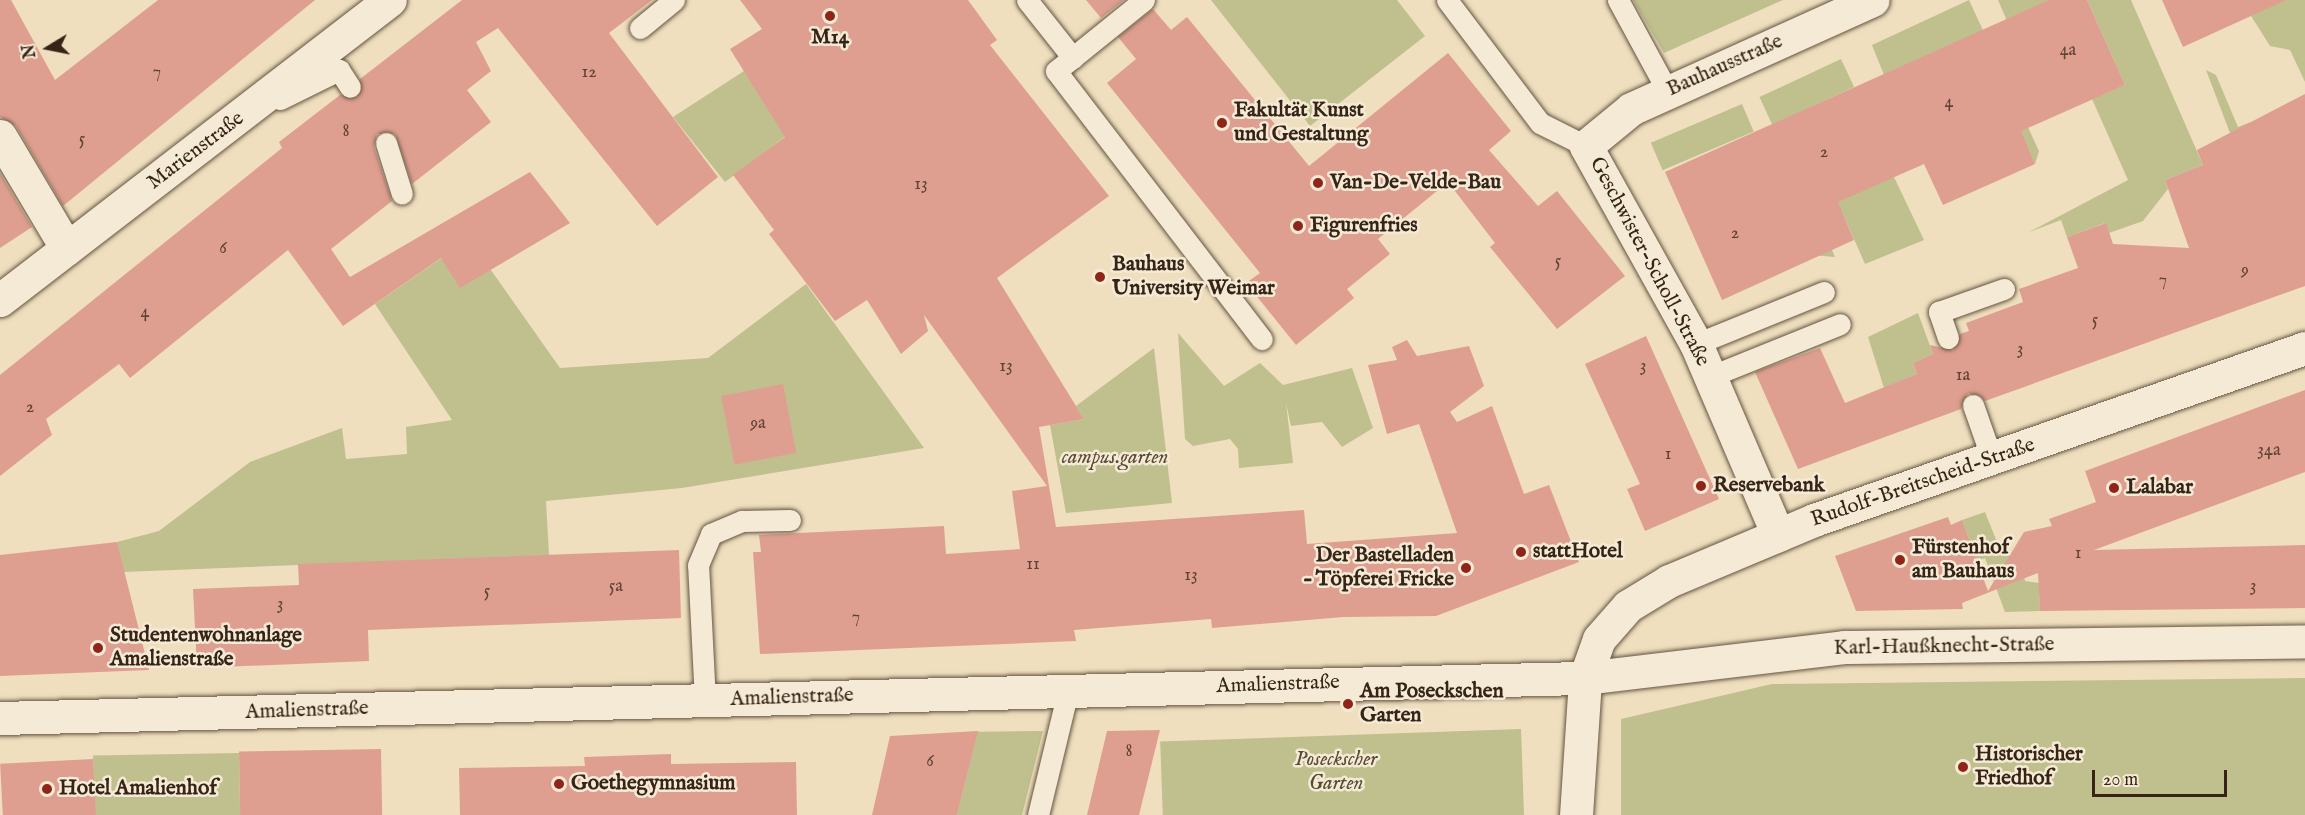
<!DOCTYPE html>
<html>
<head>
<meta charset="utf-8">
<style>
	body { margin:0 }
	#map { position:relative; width:2305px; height:815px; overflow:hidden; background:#efdfbe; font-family:"IM FELL English",serif }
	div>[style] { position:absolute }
	.green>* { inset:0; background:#bfc08d; transform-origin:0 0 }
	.building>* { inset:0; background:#df9f90; transform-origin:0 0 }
	.roads { filter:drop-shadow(0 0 2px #645441) drop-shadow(0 0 2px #645441) }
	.service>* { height:21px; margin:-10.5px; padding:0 10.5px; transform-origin:10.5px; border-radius:10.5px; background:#f5ead5 }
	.minor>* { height:33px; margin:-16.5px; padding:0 16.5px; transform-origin:16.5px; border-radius:16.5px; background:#f5ead5 }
	.tertiary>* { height:33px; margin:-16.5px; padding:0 16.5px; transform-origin:16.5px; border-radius:16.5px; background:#f5ead5 }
	.dots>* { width:16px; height:16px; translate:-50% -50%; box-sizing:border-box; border:3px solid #f5ead5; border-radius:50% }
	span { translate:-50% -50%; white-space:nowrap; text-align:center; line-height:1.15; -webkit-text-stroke:5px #f5ead5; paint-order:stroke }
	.number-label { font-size:18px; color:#604435 }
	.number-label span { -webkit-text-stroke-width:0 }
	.poi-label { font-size:21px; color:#362517; font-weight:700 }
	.left { translate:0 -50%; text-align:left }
	.right { translate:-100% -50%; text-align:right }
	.street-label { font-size:21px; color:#362517 }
	.park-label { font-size:21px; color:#584c34; font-style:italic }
	.north { position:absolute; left:18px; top:18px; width:60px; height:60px; -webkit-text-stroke:4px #f5ead5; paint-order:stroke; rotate:260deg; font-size:16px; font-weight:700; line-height:24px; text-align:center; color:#362517 }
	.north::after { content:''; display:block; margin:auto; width:21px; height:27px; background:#362517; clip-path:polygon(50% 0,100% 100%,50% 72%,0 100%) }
	.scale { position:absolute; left:2092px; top:770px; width:135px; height:27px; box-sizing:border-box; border:3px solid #362517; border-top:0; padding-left:8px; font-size:18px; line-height:21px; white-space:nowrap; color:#362517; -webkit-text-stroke:4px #f5ead5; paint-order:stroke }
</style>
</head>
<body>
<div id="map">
	<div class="green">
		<div style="clip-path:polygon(1211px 0,1397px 0,1425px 36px,1310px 126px)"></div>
		<div style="clip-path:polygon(1633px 0,1783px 0,1664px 53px)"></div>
		<div style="clip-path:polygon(1969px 0,2039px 151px,2035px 164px,2019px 128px,1884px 75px,1872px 45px)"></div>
		<div style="clip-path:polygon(1998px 0,2049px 0,2043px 104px)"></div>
		<div style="clip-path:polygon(2087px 0,2131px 0,2203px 165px,2165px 180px,2168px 189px,2143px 221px,2109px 233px,2105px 223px,2067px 237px,2061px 220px,2029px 232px,2128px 180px,2092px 99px,2125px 85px)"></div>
		<div style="clip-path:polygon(2241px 0,2305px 0,2305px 82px,2290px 50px,2270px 46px)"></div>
		<div style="left:1841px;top:59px;width:31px;height:90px;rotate:65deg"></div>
		<div style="clip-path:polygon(2206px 70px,2216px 75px,2238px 127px,2251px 122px,2268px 160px,2230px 133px)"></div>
		<div style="clip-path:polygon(744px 71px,787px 135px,725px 182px,673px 117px)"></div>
		<div style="left:1742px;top:104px;width:30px;height:99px;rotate:67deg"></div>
		<div style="clip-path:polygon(1894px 177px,1924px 240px,1865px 264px,1843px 214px,1831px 209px,1817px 215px,1835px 257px,1812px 255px,1788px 207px)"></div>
		<div style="clip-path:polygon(469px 239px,560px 368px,708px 358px,806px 284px,924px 448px,682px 488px,546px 501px,549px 555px,123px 572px,117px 542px,159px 531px,250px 462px,342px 428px,346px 459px,407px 454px,406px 427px,452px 420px,375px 304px)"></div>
		<div style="clip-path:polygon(1918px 313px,1933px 354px,1913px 363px,1917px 374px,1884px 388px,1868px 337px)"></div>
		<div style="clip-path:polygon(1178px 333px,1224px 386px,1260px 363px,1283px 385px,1352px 368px,1373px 428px,1342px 447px,1322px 422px,1291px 426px,1286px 403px,1293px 463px,1239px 468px,1238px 449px,1230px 439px,1193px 446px,1185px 439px)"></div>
		<div style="clip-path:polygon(1154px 348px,1172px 503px,1066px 513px,1050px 425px,1084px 419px,1076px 406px)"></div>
		<div style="clip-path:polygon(1985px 512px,2001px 552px,2020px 553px,2025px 581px,2039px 583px,2040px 611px,2005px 612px,1985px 558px,1977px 561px,1962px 520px)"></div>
		<div style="clip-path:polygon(2305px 678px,2305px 815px,1621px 815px,1621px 719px,1772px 684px)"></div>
		<div style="left:1521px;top:729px;width:86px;height:361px;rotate:88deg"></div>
		<div style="clip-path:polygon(1043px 731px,1022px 815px,957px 815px,975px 742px,962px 732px)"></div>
		<div style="left:239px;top:753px;width:62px;height:146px;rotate:89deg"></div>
	</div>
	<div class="building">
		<div style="clip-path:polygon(0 0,11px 0,55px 80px,158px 0,315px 0,63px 206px,16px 126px,0 117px)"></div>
		<div style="clip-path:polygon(462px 0,652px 0,609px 33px,718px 177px,657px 226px,498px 28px,476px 42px,491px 71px,467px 90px,491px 122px,412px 184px,395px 134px,377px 134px,374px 147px,392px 201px,331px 249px,350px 277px,530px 172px,570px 223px,460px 288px,441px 258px,343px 326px,288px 250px,130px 378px,119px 364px,46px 419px,52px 435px,0 476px,0 375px,282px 148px,279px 142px,340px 95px,357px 97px,360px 79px)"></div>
		<div style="clip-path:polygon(740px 0,968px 0,997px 40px,990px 45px,1109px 196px,997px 278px,1084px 419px,1039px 427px,1056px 527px,1304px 510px,1307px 544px,1457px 533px,1419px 424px,1387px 434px,1368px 365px,1397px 360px,1392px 347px,1407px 340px,1417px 356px,1469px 346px,1484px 386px,1450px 412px,1457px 422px,1492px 406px,1524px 494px,1549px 485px,1579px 562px,1436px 616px,1343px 617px,1212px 628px,1211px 619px,1074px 630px,1076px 641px,760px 654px,753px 552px,761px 552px,759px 535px,944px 526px,946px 554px,1020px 549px,1012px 491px,1047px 486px,924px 315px,928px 331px,901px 354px,867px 300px,835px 321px,769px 234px,774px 230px,733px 175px,785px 137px,730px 49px,762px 29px)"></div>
		<div style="clip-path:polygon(1086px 0,1124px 0,1101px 18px)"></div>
		<div style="clip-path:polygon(2049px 0,2087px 0,2125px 85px,2021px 131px,2035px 164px,1943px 205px,1924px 164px,1838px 202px,1854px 240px,1722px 300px,1665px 172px)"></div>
		<div style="clip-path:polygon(2162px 0,2286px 0,2183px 47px)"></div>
		<div style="clip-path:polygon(1153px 9px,1171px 30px,1187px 17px,1309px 166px,1448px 53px,1511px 131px,1489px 150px,1538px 206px,1557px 191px,1625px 276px,1557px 329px,1490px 247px,1495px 243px,1448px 182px,1378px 239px,1390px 254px,1347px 289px,1354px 298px,1296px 345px,1246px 283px,1260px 273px,1107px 83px,1136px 59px,1118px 37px)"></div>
		<div style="clip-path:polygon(2305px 94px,2305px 286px,1985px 401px,1968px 393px,1961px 409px,1798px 469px,1755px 372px,1820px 348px,1845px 403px,1917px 374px,1913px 363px,1933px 354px,1930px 345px,1953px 350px,1960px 334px,1969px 331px,1966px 323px,2023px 302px,2019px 289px,2078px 268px,2067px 237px,2106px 223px,2113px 244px,2189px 248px,2165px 180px,2203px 165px,2197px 150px)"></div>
		<div style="clip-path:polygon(0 173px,32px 227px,0 248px)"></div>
		<div style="clip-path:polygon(1646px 336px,1719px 499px,1645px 531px,1627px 489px,1640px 484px,1585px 364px)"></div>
		<div style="left:783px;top:384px;width:70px;height:63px;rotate:79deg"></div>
		<div style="clip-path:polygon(2305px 390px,2305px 472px,2094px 550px,2305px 545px,2305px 608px,2040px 611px,2038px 573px,1962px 603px,1963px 609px,1856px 611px,1835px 556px,1948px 517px,1951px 525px,1962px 520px,1988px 591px,2024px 532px,2052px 526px,2049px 519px,2096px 502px,2085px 471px)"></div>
		<div style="clip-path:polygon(117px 542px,149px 670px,0 676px,0 555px)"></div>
		<div style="clip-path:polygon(679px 550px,681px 618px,368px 630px,369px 661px,197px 668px,193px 589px,299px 585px,298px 564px)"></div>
		<div style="clip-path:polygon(1160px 730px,1139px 815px,1087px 815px,1107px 731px)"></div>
		<div style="clip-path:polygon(978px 731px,957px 815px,872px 815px,890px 736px)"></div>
		<div style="left:381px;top:749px;width:66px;height:142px;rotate:89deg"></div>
		<div style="clip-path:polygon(671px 754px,671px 764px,796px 762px,797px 815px,460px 815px,459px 768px,585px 766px,584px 757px)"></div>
		<div style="left:93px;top:759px;width:56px;height:93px;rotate:87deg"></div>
	</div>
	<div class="roads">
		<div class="service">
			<div style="left:1027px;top:0;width:74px;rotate:51.6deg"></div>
			<div style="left:1144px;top:0;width:113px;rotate:141.1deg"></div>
			<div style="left:1056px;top:71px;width:338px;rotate:52.5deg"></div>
			<div style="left:1447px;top:0;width:154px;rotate:52.9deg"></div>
			<div style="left:1540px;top:123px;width:51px;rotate:26.6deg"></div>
			<div style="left:1618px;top:0;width:105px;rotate:61.5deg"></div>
			<div style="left:640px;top:28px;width:44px;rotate:-39.5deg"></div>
			<div style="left:280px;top:99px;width:66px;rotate:-26.2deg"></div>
			<div style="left:339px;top:70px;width:20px;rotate:57deg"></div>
			<div style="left:386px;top:143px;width:53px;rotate:72.6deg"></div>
			<div style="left:1948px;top:338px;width:28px;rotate:-109deg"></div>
			<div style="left:1939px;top:312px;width:69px;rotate:-19.5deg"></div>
			<div style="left:1696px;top:344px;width:138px;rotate:-22.1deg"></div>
			<div style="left:1709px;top:377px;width:141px;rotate:-22deg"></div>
			<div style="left:1973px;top:405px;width:57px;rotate:70.6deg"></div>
			<div style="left:705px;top:701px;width:136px;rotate:-92.9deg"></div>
			<div style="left:698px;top:565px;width:34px;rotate:-67deg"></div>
			<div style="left:711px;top:534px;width:34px;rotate:-23deg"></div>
			<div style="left:742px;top:521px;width:48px;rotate:-1.2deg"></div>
			<div style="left:1038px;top:815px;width:128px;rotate:-76.4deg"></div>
		</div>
		<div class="minor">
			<div style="left:0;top:136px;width:131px;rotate:59.3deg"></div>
			<div style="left:1778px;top:535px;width:208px;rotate:-113.2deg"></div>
			<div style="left:1696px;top:344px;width:227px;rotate:-119.1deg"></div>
			<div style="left:1586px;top:146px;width:58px;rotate:-39.4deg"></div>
			<div style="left:1631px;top:109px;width:265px;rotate:-24.3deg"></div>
			<div style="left:0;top:718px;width:1586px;rotate:-1.45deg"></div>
			<div style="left:1585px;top:678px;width:261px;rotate:-6.8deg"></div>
			<div style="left:1844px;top:647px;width:461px;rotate:-0.7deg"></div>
		</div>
		<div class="tertiary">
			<div style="left:0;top:300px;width:492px;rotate:-37.6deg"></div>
			<div style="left:1576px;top:815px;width:137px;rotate:-86.2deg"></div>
			<div style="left:1585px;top:678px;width:41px;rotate:-70.3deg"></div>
			<div style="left:1599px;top:639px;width:44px;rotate:-48.7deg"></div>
			<div style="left:1628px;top:606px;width:48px;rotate:-31.4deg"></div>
			<div style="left:1669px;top:581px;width:157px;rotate:-22.8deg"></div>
			<div style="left:1814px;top:520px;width:520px;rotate:-19.31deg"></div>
		</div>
	</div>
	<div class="dots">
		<div style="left:830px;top:16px;background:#8f2418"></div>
		<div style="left:1222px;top:123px;background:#8f2418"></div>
		<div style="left:1318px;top:183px;background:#8f2418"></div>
		<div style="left:1298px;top:226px;background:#8f2418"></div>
		<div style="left:1100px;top:277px;background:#8f2418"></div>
		<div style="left:1701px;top:486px;background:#8f2418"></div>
		<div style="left:2114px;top:488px;background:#8f2418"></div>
		<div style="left:1521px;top:552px;background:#8f2418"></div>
		<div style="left:1900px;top:560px;background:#8f2418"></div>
		<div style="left:1466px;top:568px;background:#8f2418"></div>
		<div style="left:98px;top:648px;background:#8f2418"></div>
		<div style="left:1348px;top:704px;background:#8f2418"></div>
		<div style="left:1963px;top:767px;background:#8f2418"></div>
		<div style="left:559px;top:784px;background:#8f2418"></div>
		<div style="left:47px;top:789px;background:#8f2418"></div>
	</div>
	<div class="number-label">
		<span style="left:2068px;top:51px">4a</span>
		<span style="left:157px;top:73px">7</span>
		<span style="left:589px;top:73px">12</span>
		<span style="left:1949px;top:103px">4</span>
		<span style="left:346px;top:132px">8</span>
		<span style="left:82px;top:140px">5</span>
		<span style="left:1824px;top:153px">2</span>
		<span style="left:921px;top:185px">13</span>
		<span style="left:1735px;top:234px">2</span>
		<span style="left:223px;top:249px">6</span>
		<span style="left:1558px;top:262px">5</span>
		<span style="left:2245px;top:271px">9</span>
		<span style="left:2163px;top:281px">7</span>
		<span style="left:145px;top:313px">4</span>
		<span style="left:2095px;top:321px">5</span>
		<span style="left:2020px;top:350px">3</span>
		<span style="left:1006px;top:367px">13</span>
		<span style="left:1643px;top:367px">3</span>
		<span style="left:1963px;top:376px">1a</span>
		<span style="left:30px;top:408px">2</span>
		<span style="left:758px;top:424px">9a</span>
		<span style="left:2269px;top:451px">34a</span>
		<span style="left:1668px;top:455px">1</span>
		<span style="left:2078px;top:554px">1</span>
		<span style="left:1033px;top:565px">11</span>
		<span style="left:1191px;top:576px">13</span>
		<span style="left:616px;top:587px">5a</span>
		<span style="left:2253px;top:587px">3</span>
		<span style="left:487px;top:592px">5</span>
		<span style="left:280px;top:605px">3</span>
		<span style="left:856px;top:618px">7</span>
		<span style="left:1129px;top:752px">8</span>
		<span style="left:930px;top:762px">6</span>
	</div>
	<div class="poi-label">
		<span style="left:830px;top:38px">M14</span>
		<span class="left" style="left:1234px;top:123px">Fakultät Kunst<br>und Gestaltung</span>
		<span class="left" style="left:1330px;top:183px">Van-De-Velde-Bau</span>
		<span class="left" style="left:1310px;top:226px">Figurenfries</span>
		<span class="left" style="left:1112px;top:277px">Bauhaus<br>University Weimar</span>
		<span class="left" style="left:1713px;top:486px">Reservebank</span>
		<span class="left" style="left:2126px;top:488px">Lalabar</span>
		<span class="left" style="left:1912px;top:560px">Fürstenhof<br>am Bauhaus</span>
		<span class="left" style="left:1533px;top:552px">stattHotel</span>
		<span class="right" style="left:1454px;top:568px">Der Bastelladen<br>– Töpferei Fricke</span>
		<span class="left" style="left:110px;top:648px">Studentenwohnanlage<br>Amalienstraße</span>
		<span class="left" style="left:1360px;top:704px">Am Poseckschen<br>Garten</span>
		<span class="left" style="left:1975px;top:767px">Historischer<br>Friedhof</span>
		<span class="left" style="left:571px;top:784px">Goethegymnasium</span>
		<span class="left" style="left:59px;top:789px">Hotel Amalienhof</span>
	</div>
	<div class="street-label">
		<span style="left:1725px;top:66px;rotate:-24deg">Bauhausstraße</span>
		<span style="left:196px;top:151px;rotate:-37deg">Marienstraße</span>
		<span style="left:1649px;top:262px;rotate:62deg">Geschwister-Scholl-Straße</span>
		<span style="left:1923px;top:483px;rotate:-19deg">Rudolf-Breitscheid-Straße</span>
		<span style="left:1944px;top:647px;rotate:-1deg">Karl-Haußknecht-Straße</span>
		<span style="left:1278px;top:685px;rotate:-2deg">Amalienstraße</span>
		<span style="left:792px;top:698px;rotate:-2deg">Amalienstraße</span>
		<span style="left:307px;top:711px;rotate:-2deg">Amalienstraße</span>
	</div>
	<div class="park-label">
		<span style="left:1115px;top:458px">campus.garten</span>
		<span style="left:1336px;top:772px">Poseckscher<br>Garten</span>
	</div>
	<div class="north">N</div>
	<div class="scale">20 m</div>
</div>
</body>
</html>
